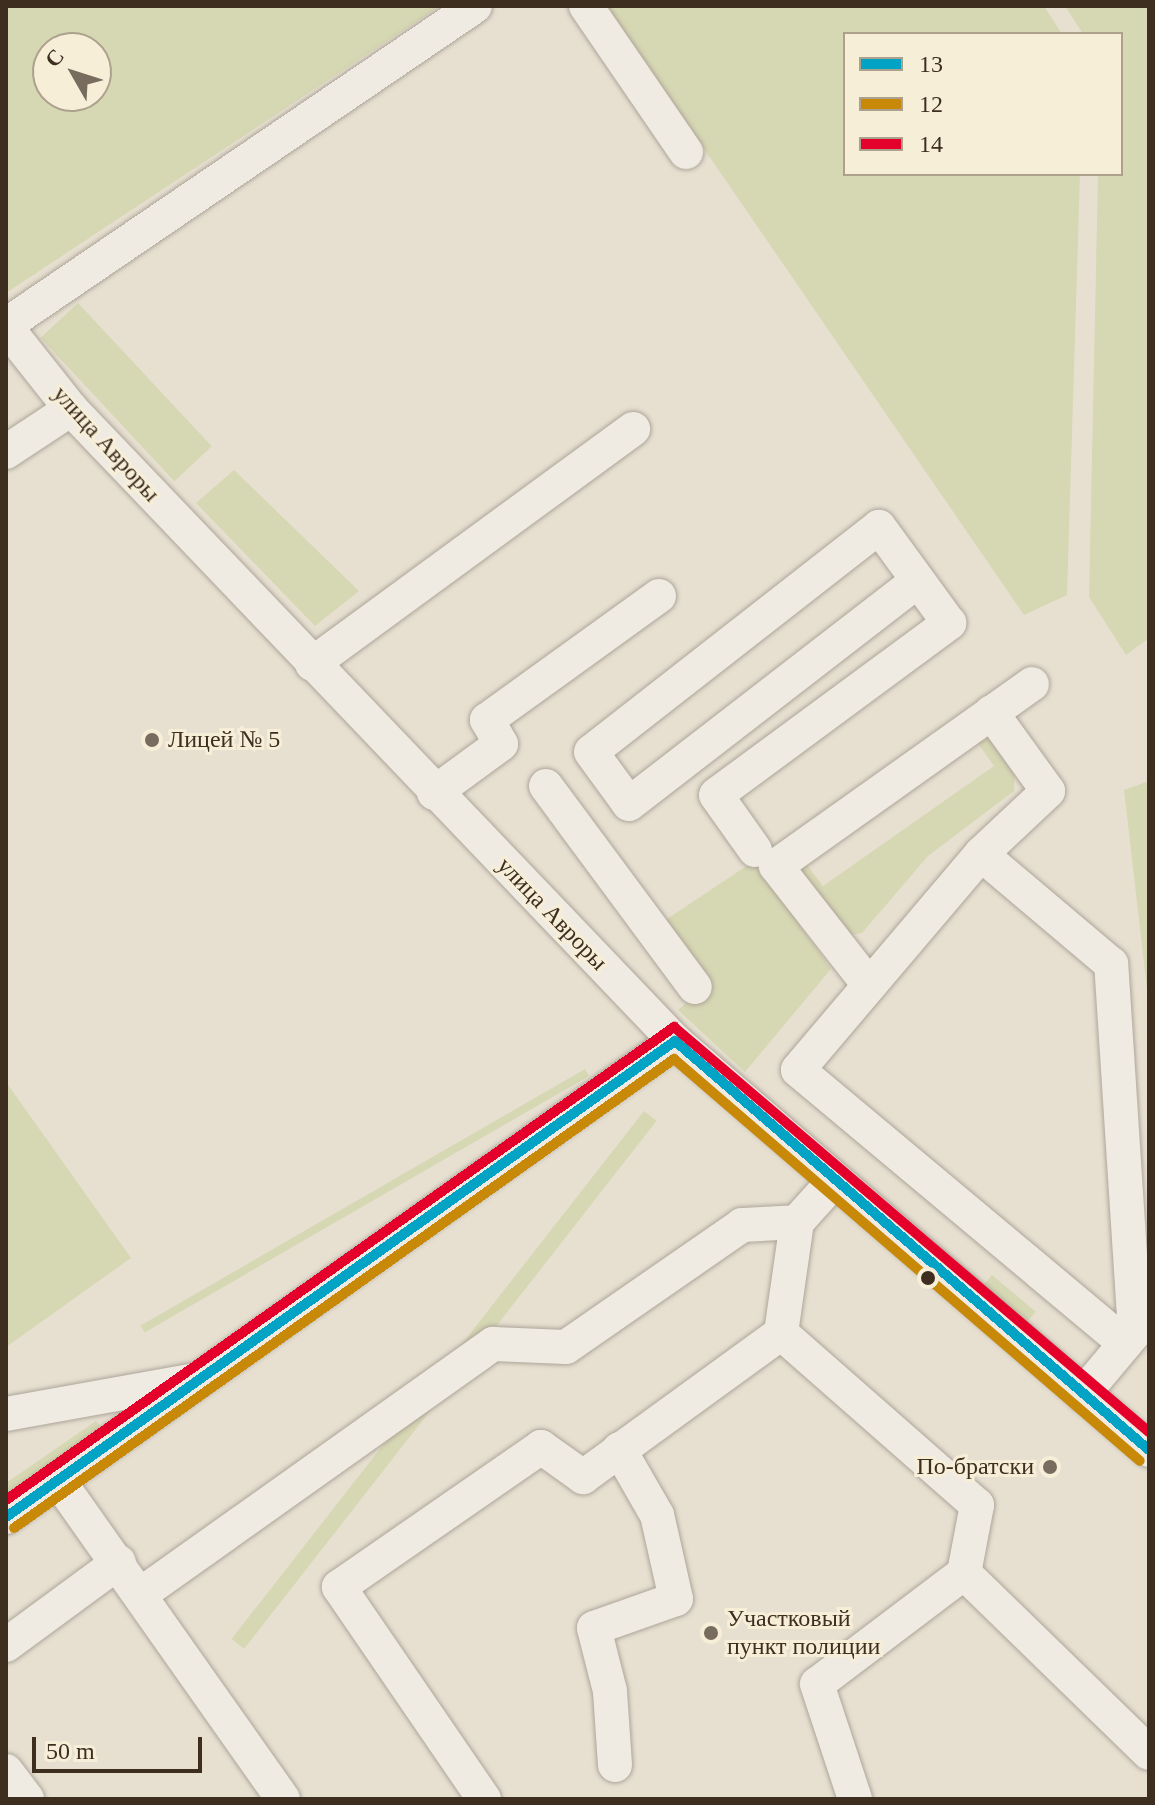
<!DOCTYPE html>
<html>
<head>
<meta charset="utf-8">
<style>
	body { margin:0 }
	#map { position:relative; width:1155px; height:1805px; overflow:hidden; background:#e7e0d1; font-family:Georgia,serif }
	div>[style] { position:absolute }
	.green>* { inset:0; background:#d6d7b3; transform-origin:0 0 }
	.roads { filter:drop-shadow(0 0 2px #ada599) drop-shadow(0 0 2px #ada599) }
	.minor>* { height:34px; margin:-17px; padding:0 17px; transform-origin:17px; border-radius:17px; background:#efebe3 }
	.bus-1>* { height:10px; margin:-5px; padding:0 5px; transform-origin:5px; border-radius:5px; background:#03a3c5 }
	.bus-2>* { height:10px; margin:-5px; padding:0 5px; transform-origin:5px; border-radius:5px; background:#c88808 }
	.bus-3>* { height:10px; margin:-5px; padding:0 5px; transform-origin:5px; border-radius:5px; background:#e4002b }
	.dots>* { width:22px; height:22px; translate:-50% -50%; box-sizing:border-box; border:4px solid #f7eed8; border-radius:50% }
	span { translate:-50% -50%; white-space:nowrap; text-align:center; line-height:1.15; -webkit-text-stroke:6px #f7eed8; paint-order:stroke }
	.street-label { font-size:24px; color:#3d2e20 }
	.poi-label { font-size:24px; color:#3d2e20 }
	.left { translate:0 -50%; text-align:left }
	.right { translate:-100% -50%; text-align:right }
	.frame { position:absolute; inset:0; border:8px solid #3d2e20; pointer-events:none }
	.legend { position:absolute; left:843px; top:32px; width:280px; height:144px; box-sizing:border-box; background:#f7eed8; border:2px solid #ada18e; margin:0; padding:10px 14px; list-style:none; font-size:24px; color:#3d2e20 }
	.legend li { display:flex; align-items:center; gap:16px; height:40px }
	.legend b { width:40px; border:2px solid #ada18e }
	.north { position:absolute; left:32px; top:32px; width:80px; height:80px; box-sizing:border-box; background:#f7eed8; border:2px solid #ada18e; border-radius:50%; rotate:309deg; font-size:22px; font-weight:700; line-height:32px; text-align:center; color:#3d2e20 }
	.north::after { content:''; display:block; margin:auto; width:28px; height:36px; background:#786c5e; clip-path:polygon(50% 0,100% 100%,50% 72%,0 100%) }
	.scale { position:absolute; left:32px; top:1737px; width:170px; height:36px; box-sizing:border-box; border:4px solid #3d2e20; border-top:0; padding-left:10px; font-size:24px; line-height:28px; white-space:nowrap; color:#3d2e20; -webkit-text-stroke:6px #f7eed8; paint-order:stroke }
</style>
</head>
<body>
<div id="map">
	<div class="green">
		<div style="clip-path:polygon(evenodd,6px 6px,440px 6px,6px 293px,6px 6px,96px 48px,96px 96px,48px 96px,48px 48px,96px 48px)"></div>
		<div style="clip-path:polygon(606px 6px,1044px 6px,1062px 34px,845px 34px,845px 174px,1080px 174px,1067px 595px,1024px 615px)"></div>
		<div style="clip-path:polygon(1065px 6px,1149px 6px,1149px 638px,1126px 655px,1089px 597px,1098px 174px,1121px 174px,1121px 34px,1083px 34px)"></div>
		<div style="left:78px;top:303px;width:196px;height:51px;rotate:47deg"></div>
		<div style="clip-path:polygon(234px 470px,359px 591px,315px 626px,196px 503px)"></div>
		<div style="clip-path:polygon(992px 738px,1015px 770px,1014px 791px,928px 856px,862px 933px,849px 935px,800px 870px,806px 864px,823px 886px,994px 766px,977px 742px)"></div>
		<div style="clip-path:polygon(1149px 781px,1149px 1007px,1124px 790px)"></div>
		<div style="clip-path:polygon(754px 861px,831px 969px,745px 1072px,678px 1010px,703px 988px,658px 925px)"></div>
		<div style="left:585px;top:1069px;width:8px;height:513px;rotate:60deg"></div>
		<div style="clip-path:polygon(6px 1082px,131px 1258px,6px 1347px)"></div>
		<div style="left:644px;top:1111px;width:16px;height:670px;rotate:38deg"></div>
		<div style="left:992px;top:1275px;width:57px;height:13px;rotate:40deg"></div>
		<div style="clip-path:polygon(96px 1421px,103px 1430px,6px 1498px,6px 1483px)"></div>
	</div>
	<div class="roads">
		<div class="minor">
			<div style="left:586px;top:6px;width:177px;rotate:55.6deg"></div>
			<div style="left:6px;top:325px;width:567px;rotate:-34.22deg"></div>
			<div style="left:6px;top:327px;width:105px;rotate:51.6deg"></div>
			<div style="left:71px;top:409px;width:874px;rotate:46.3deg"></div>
			<div style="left:675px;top:1041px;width:626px;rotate:40.79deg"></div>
			<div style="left:6px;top:452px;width:78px;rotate:-33.5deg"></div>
			<div style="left:312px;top:664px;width:398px;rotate:-36.2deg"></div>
			<div style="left:546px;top:786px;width:250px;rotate:53.5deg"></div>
			<div style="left:434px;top:793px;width:83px;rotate:-36.2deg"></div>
			<div style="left:501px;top:744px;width:28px;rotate:-120deg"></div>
			<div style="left:487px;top:720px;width:212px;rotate:-35.8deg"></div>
			<div style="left:755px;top:850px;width:67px;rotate:-125.3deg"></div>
			<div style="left:716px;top:795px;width:290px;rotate:-36.4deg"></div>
			<div style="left:949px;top:623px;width:119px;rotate:-126.1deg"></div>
			<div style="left:879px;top:527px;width:365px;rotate:142deg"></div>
			<div style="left:591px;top:752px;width:64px;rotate:53.8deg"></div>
			<div style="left:629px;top:804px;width:365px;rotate:-37.7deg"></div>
			<div style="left:981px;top:854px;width:92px;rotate:-43.2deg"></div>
			<div style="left:1048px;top:791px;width:97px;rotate:-125.8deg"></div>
			<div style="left:869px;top:985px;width:151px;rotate:-128deg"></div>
			<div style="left:776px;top:866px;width:314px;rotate:-35.4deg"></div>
			<div style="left:781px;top:1333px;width:261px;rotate:41.3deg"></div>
			<div style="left:977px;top:1505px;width:69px;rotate:100.8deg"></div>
			<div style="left:964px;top:1573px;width:184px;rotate:142.9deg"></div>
			<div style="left:817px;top:1684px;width:121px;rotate:71.7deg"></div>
			<div style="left:1083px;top:1394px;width:81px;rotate:-50deg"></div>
			<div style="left:1135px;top:1332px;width:369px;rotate:-93.7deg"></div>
			<div style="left:1111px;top:964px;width:170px;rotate:-139.8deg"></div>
			<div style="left:981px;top:854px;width:283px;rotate:130.3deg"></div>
			<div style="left:798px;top:1070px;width:426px;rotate:39.9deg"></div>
			<div style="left:6px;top:1414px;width:187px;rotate:-10.2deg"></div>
			<div style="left:58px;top:1480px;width:390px;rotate:54.8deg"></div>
			<div style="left:6px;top:1517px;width:821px;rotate:-35.43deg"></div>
			<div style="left:964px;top:1573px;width:258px;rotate:44.2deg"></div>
			<div style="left:141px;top:1594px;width:432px;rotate:-35.4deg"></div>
			<div style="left:493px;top:1344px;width:73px;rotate:2.4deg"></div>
			<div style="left:566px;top:1347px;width:214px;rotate:-34.7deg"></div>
			<div style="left:742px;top:1225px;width:55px;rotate:-3.1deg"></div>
			<div style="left:6px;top:1645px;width:140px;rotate:-36.3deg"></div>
			<div style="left:615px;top:1765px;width:74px;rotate:-93.9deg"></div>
			<div style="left:610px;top:1691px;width:65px;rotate:-104.3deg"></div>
			<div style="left:594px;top:1628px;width:87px;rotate:-19.5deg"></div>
			<div style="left:676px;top:1599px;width:86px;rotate:-102.7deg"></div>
			<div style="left:657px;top:1515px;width:76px;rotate:-119.9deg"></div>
			<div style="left:6px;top:1771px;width:35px;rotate:53deg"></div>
			<div style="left:484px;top:1799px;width:257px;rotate:-124.4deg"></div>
			<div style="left:339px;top:1587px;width:246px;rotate:-34.7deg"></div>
			<div style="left:541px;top:1447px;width:52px;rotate:35.5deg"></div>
			<div style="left:583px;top:1477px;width:245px;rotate:-36deg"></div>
			<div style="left:781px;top:1333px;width:112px;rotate:-81.8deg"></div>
			<div style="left:797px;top:1222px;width:55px;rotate:-47.9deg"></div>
		</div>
	</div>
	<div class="bus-1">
		<div style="left:6px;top:1517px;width:821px;rotate:-35.43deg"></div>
		<div style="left:675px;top:1041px;width:626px;rotate:40.79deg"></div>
	</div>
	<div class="bus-2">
		<div style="left:14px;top:1528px;width:810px;rotate:-35.4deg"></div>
		<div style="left:674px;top:1059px;width:615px;rotate:40.78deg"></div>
	</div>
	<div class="bus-3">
		<div style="left:6px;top:1500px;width:819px;rotate:-35.3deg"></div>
		<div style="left:674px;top:1027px;width:624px;rotate:40.45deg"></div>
	</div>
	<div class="dots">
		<div style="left:152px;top:740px;background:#786c5e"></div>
		<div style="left:928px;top:1278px;background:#3d2e20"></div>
		<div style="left:1050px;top:1467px;background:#786c5e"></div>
		<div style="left:711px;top:1633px;background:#786c5e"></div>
	</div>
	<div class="street-label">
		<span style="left:106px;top:444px;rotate:48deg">улица Авроры</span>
		<span style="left:552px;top:914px;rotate:46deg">улица Авроры</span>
	</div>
	<div class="poi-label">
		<span class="left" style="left:168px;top:740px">Лицей № 5</span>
		<span class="right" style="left:1034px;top:1467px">По-братски</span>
		<span class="left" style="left:727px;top:1633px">Участковый<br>пункт полиции</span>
	</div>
	<div class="frame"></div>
	<ul class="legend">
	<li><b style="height:10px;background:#03a3c5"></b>13</li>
	<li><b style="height:10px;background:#c88808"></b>12</li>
	<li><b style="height:10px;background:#e4002b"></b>14</li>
	</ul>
	<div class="north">С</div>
	<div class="scale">50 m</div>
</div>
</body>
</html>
